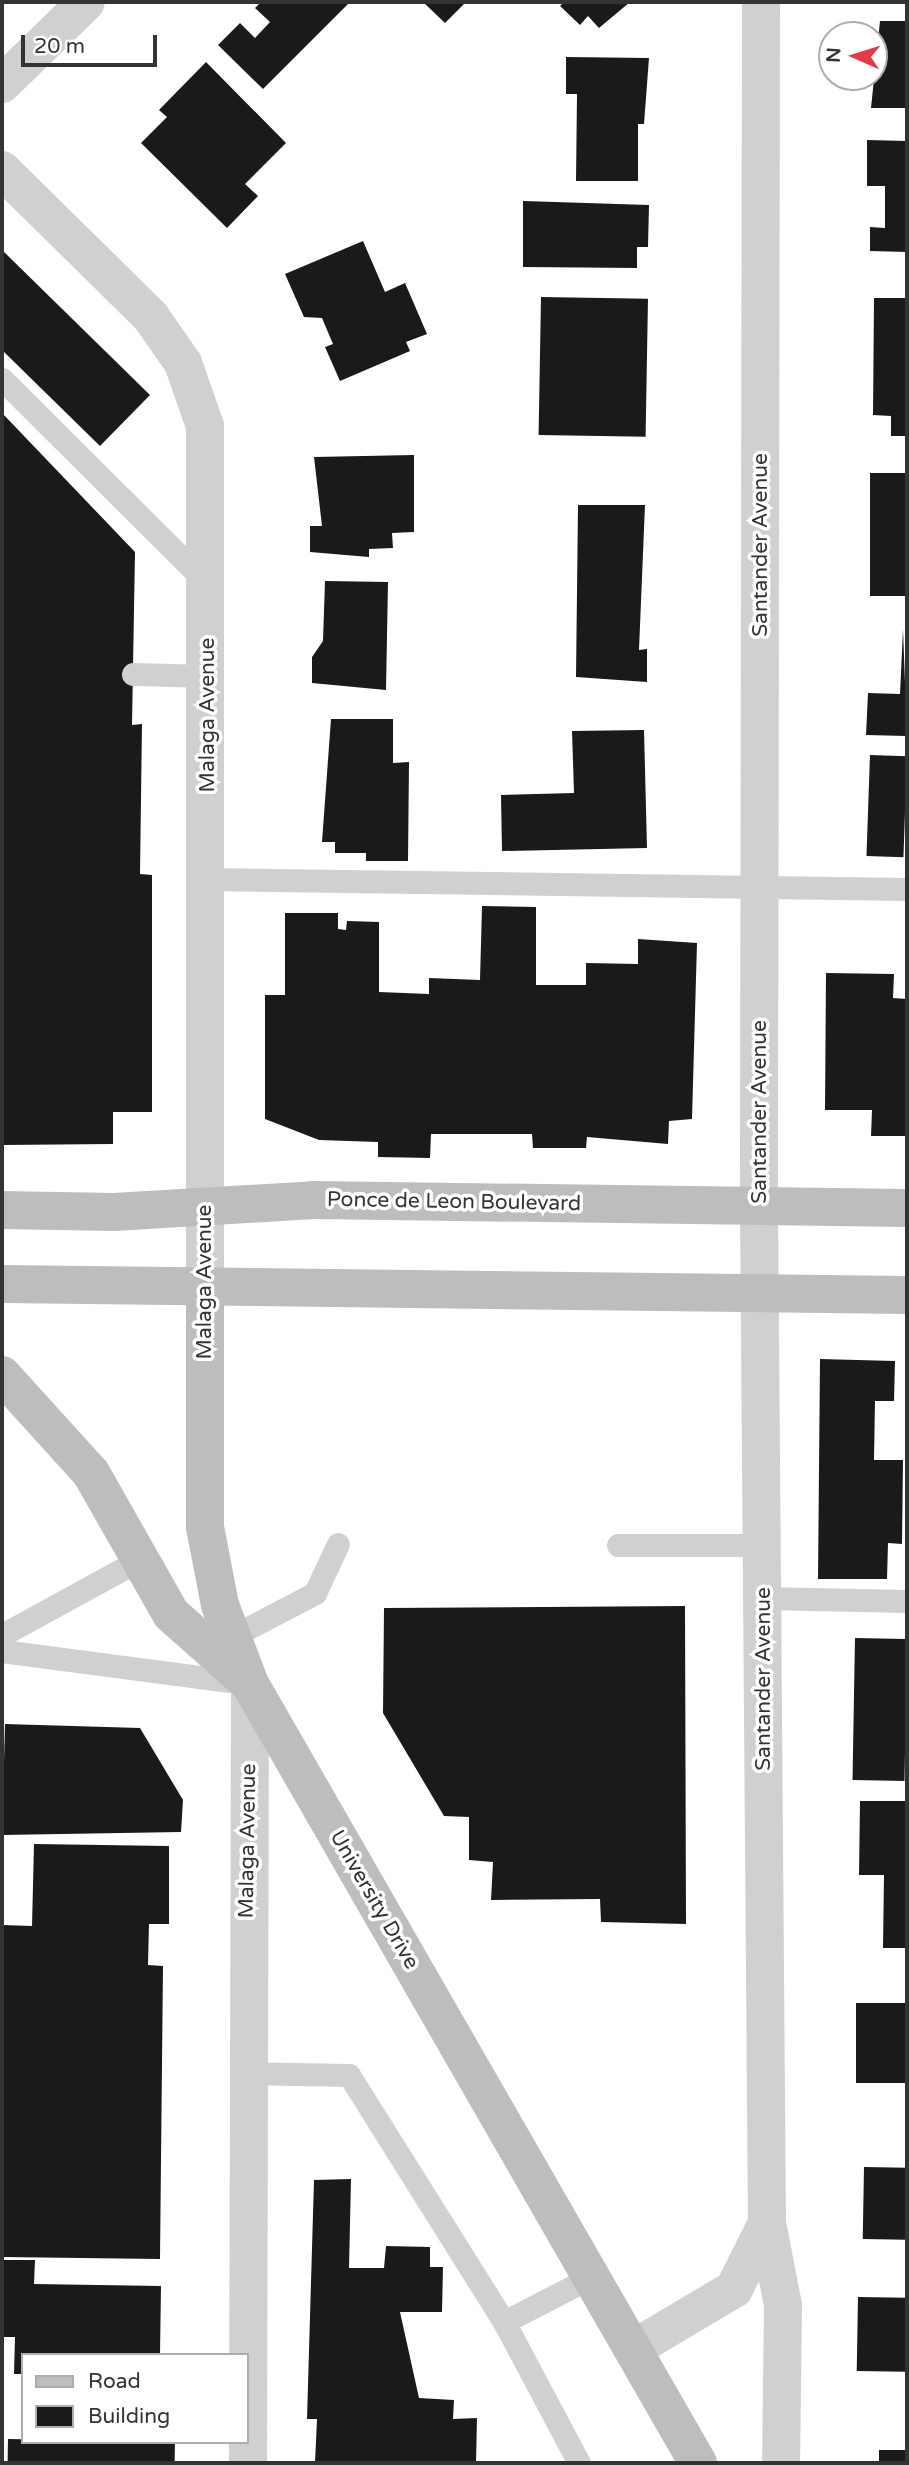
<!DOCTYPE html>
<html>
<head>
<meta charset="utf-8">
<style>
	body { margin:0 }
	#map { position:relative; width:909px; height:2465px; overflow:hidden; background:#fff; font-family:"Varela Round",sans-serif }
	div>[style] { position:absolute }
	.building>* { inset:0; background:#1a1a1a; transform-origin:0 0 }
	.lane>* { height:23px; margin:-11.5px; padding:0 11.5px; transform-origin:11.5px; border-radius:11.5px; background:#d0d0d0 }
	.street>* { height:38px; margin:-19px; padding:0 19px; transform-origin:19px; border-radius:19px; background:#d0d0d0 }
	.secondary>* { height:38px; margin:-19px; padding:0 19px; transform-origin:19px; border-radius:19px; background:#bdbdbd }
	span { translate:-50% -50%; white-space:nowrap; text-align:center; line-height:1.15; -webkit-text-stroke:7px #fff; paint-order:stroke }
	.street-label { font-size:21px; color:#333 }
	.frame { position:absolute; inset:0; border:4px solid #333; pointer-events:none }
	.legend { position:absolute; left:21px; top:2353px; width:228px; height:91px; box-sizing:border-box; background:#fff; border:2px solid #adadad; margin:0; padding:9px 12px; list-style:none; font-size:21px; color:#333 }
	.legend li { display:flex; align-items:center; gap:14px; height:35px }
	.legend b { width:35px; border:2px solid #adadad }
	.north { position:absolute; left:818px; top:21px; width:70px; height:70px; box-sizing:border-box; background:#fff; border:2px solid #adadad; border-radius:50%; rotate:273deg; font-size:19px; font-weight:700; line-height:28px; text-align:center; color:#333 }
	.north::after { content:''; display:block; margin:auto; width:24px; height:32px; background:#e63946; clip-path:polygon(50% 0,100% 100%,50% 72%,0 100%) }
	.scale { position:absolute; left:21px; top:35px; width:136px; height:32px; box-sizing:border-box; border:4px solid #333; border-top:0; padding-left:9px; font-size:21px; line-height:24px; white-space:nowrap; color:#333; -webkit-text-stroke:5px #fff; paint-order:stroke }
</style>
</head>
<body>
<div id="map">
	<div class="building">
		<div style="clip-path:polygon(261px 2px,350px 2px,263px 89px,218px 45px,240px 23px,255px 38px,270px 22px,255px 8px)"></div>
		<div style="clip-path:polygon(423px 2px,466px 2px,445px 23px)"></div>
		<div style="clip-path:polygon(564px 2px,630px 2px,599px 28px,588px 16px,580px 25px,560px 6px)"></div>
		<div style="clip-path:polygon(880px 21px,907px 21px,907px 108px,871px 108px)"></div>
		<div style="clip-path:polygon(566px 57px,649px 58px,644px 124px,638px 124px,638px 181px,576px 181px,577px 94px,566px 94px)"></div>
		<div style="clip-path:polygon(206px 62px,286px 143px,245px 184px,258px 196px,227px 228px,141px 143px,167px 117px,159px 110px)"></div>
		<div style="clip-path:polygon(867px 140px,907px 141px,907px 252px,870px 251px,870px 227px,885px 228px,885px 186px,867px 186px)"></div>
		<div style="clip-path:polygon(523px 201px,649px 205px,648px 247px,637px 247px,637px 268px,523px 267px)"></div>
		<div style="clip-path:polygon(363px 241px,385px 292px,405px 283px,427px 334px,406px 342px,410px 351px,340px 381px,325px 347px,333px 344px,322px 318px,304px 317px,285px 274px)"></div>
		<div style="clip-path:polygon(2px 250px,150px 395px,100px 446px,2px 350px)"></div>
		<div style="left:541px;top:297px;width:107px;height:138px;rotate:1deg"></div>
		<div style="clip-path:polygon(874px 298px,907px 298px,907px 436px,891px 436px,891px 416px,873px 415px)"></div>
		<div style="clip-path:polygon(2px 413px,135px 552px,132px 725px,142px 724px,140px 874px,152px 875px,152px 1112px,113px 1112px,113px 1144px,2px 1145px)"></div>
		<div style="clip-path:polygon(414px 455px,414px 532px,392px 533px,393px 548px,369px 549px,369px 557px,310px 552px,310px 526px,322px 526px,314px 457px)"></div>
		<div style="left:870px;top:473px;width:37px;height:123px"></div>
		<div style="clip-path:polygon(578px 505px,645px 505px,639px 650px,647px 649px,647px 682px,576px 677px)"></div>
		<div style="clip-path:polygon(325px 581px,388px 582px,386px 690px,312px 683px,312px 657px,323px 641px)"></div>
		<div style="clip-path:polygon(903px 629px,907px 736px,866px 735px,868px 693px,900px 694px)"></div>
		<div style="clip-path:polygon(331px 719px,393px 719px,393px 763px,409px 762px,408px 861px,366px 861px,366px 853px,335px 853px,335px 842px,322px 842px)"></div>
		<div style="clip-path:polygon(644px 730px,647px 848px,502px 851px,501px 795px,574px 793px,572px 731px)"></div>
		<div style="left:870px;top:755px;width:37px;height:101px;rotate:2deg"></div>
		<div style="clip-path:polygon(482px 906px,536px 907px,536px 985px,586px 985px,586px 963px,638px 964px,638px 939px,697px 943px,692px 1119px,669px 1121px,668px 1144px,587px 1137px,586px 1148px,533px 1148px,532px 1134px,431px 1134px,430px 1158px,378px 1157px,378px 1142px,319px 1140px,265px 1119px,265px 995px,285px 995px,285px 913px,338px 913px,338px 929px,346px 930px,347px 921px,379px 922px,379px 992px,429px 994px,429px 978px,480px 980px)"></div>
		<div style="clip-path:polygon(826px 973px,894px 974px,893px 998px,907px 999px,907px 1136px,871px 1136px,872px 1110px,825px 1110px)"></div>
		<div style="clip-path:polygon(820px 1359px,895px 1361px,894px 1401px,875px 1401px,874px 1460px,903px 1460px,902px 1544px,888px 1543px,887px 1579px,818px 1579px)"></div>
		<div style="clip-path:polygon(685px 1606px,686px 1924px,601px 1922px,600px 1899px,491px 1900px,493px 1862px,469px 1860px,469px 1817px,444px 1816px,383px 1713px,384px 1608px)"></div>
		<div style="left:855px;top:1638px;width:52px;height:142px;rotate:1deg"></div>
		<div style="clip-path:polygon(5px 1724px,140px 1728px,183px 1800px,181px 1832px,2px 1835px)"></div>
		<div style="clip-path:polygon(860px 1801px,907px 1801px,907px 1948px,883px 1948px,884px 1875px,859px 1875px)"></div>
		<div style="clip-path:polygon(34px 1844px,169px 1846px,169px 1924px,149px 1924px,148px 1965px,163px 1966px,160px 2259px,2px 2257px,2px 1925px,32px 1926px)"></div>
		<div style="left:907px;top:2003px;width:80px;height:51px;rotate:90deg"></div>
		<div style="left:864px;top:2167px;width:43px;height:72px;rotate:1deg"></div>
		<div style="clip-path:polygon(351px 2179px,349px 2268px,384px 2268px,386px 2246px,430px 2247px,430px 2267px,443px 2267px,442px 2312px,400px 2312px,419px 2398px,454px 2400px,453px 2419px,477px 2418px,476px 2463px,315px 2463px,317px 2419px,307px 2419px,314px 2180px)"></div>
		<div style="clip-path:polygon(2px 2260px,35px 2260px,34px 2284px,161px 2286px,160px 2355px,23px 2355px,23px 2374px,14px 2374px,15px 2337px,2px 2337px)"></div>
		<div style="left:858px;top:2297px;width:49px;height:74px;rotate:1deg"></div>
		<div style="left:8px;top:2439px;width:167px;height:24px;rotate:1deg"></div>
		<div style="left:879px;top:2450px;width:28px;height:13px"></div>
	</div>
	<div class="lane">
		<div style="left:2px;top:379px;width:291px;rotate:44.9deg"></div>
		<div style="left:133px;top:674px;width:75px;rotate:1.5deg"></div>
		<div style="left:207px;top:879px;width:700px;rotate:0.82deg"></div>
		<div style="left:618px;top:1545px;width:145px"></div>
		<div style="left:763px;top:1598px;width:144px;rotate:1.2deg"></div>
		<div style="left:2px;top:1635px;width:158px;rotate:-28.7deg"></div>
		<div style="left:231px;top:1637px;width:95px;rotate:-27.6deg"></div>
		<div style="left:315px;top:1593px;width:54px;rotate:-64.9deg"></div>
		<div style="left:2px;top:1651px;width:245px;rotate:7.5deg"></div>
		<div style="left:246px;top:2073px;width:103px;rotate:1.1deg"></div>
		<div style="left:349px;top:2075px;width:292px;rotate:57.9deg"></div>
		<div style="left:504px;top:2322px;width:98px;rotate:-27.3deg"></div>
		<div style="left:504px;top:2322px;width:160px;rotate:62deg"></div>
	</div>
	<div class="street">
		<div style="left:761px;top:2px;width:1204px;rotate:90.1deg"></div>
		<div style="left:759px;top:1206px;width:1017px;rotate:89.55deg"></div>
		<div style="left:767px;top:2223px;width:84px;rotate:79deg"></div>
		<div style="left:783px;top:2305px;width:158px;rotate:90.7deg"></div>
		<div style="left:2px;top:84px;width:117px;rotate:-44.3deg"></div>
		<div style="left:2px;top:170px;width:209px;rotate:44.6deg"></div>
		<div style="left:151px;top:317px;width:56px;rotate:55.2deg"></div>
		<div style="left:183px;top:363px;width:67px;rotate:70.8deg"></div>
		<div style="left:205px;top:426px;width:863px;rotate:90deg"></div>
		<div style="left:633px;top:2349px;width:117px;rotate:-30.7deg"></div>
		<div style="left:734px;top:2289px;width:74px;rotate:-63.4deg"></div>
		<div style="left:248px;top:2463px;width:779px;rotate:-89.85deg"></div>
	</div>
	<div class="secondary">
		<div style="left:2px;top:1210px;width:112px;rotate:1deg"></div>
		<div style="left:114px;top:1212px;width:200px;rotate:-3.4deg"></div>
		<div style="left:314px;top:1200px;width:593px;rotate:0.77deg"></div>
		<div style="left:2px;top:1284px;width:905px;rotate:0.7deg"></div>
		<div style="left:205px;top:1289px;width:238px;rotate:90deg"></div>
		<div style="left:205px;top:1527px;width:79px;rotate:79.1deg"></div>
		<div style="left:220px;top:1605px;width:76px;rotate:69.2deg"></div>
		<div style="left:2px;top:1375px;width:132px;rotate:47.8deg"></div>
		<div style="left:91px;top:1473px;width:162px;rotate:60.4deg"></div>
		<div style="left:171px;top:1614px;width:106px;rotate:41.5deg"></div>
		<div style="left:250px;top:1684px;width:899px;rotate:60.1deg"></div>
	</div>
	<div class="street-label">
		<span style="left:761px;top:545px;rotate:-90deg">Santander Avenue</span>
		<span style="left:208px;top:715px;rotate:-90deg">Malaga Avenue</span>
		<span style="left:760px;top:1112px;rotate:-90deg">Santander Avenue</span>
		<span style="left:454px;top:1202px;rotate:1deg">Ponce de Leon Boulevard</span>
		<span style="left:205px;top:1282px;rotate:-90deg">Malaga Avenue</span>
		<span style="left:764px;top:1679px;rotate:-90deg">Santander Avenue</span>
		<span style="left:248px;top:1841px;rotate:-89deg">Malaga Avenue</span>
		<span style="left:374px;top:1900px;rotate:60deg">University Drive</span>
	</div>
	<div class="frame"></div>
	<ul class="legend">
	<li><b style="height:9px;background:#bdbdbd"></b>Road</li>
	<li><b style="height:19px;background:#1a1a1a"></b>Building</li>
	</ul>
	<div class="north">N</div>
	<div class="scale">20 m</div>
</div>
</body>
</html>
